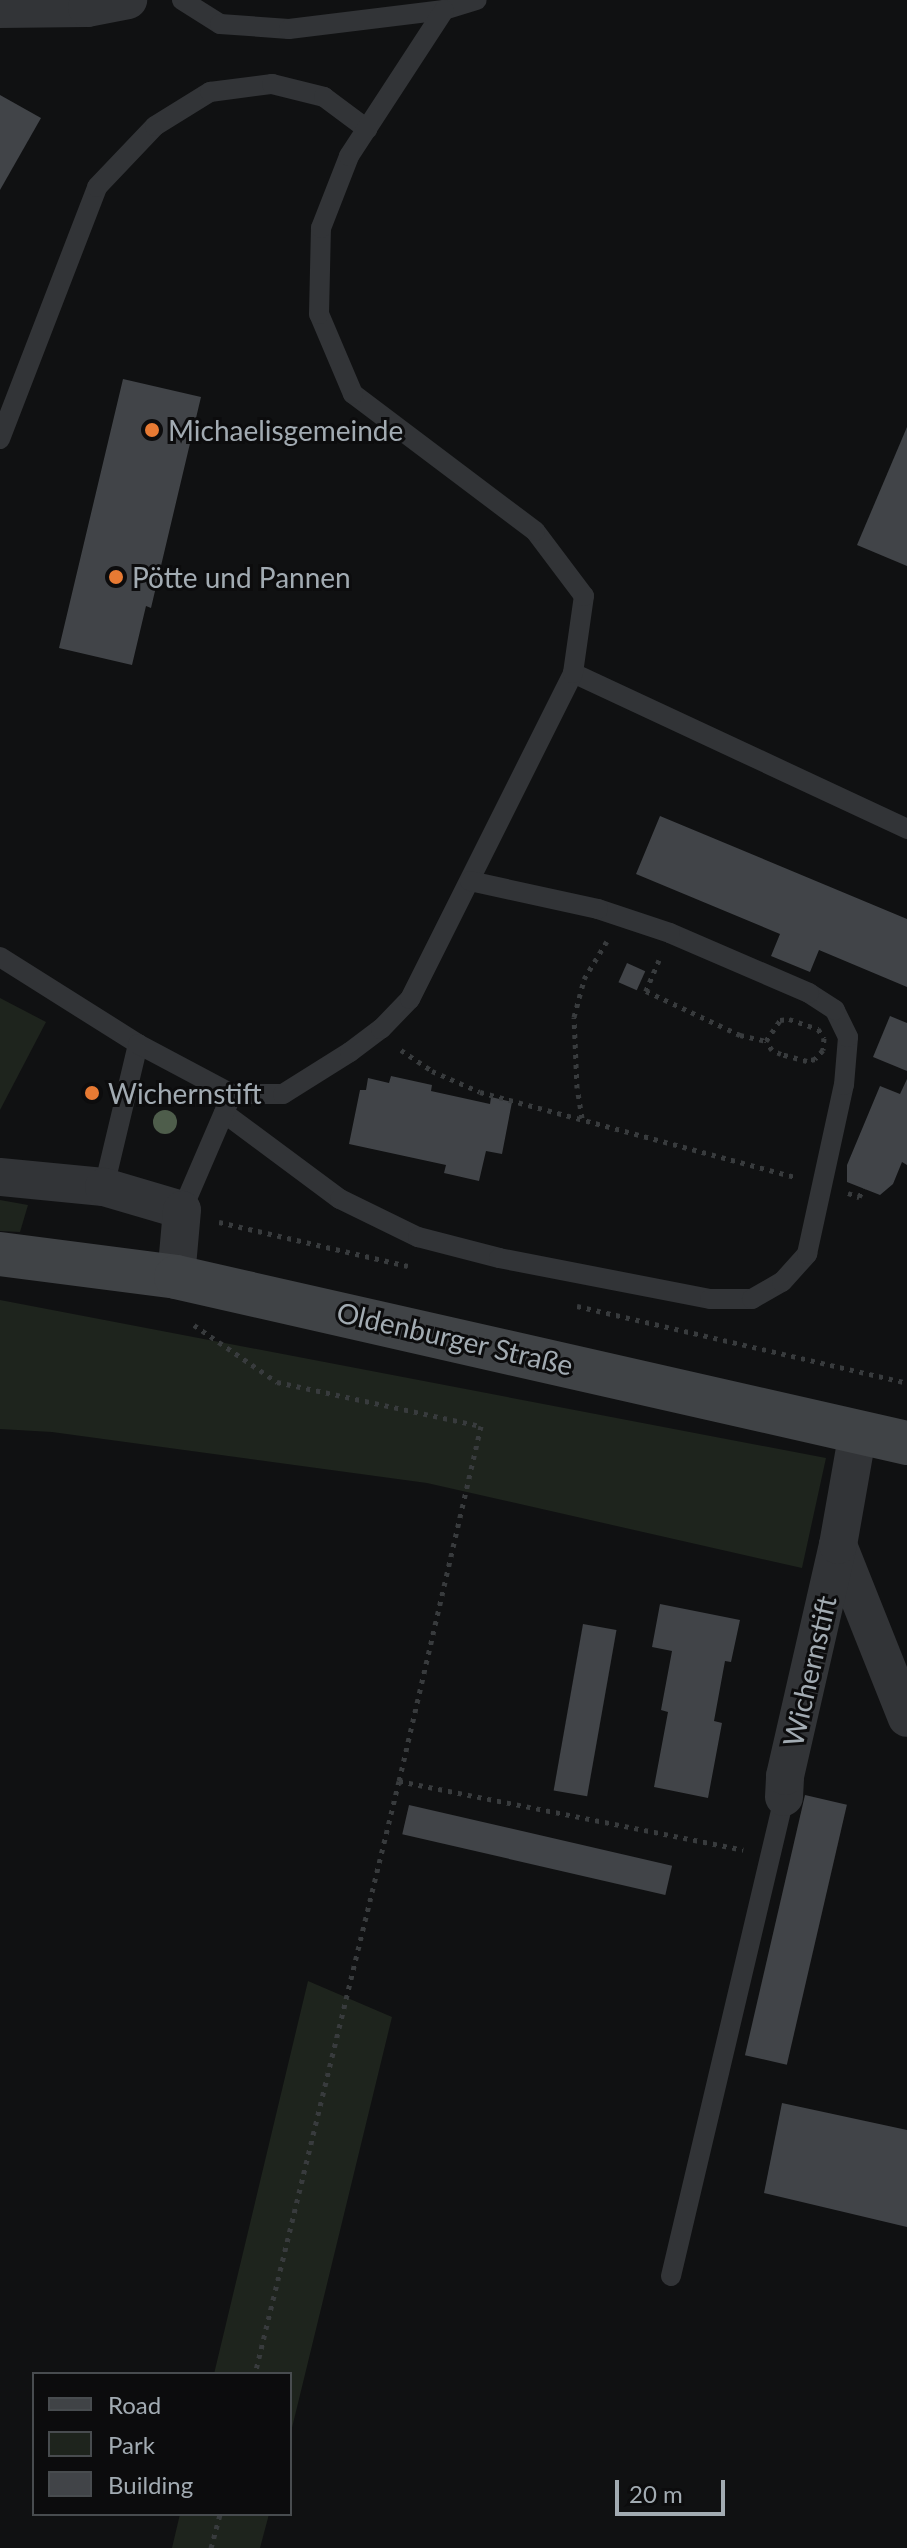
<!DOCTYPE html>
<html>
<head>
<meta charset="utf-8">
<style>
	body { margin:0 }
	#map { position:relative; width:907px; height:2548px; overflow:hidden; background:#101112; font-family:Lato,sans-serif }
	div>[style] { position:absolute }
	.green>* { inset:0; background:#1e241d }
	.building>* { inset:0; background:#414448; transform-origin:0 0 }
	.path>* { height:5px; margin-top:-2.5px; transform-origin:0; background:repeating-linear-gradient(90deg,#383b3d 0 4px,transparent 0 10px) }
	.lane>* { height:20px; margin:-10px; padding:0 10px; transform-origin:10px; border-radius:10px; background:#323437 }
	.street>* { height:38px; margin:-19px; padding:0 19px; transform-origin:19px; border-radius:19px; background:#323437 }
	.secondary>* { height:44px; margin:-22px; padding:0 22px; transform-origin:22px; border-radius:22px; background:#404346 }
	.trees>* { width:24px; height:24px; margin:-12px; border-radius:50%; background:#4e5d4b }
	.dots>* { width:22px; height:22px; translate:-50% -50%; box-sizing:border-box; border:4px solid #0c0c0d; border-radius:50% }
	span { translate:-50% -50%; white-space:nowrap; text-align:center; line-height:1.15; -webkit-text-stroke:6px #0c0c0d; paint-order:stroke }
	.poi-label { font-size:28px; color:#a2abb2 }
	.left { translate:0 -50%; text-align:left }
	.street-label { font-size:28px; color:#a2abb2 }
	.legend { position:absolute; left:32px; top:2372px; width:260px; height:144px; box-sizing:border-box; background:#0c0c0d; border:2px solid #484c4f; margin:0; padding:10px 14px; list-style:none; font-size:24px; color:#a2abb2 }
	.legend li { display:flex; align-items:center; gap:16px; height:40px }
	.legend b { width:40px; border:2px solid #484c4f }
	.scale { position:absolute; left:615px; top:2480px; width:110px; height:36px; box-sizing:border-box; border:4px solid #a2abb2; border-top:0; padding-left:10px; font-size:24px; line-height:28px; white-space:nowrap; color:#a2abb2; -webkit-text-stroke:6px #0c0c0d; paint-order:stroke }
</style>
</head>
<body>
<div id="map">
	<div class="green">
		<div style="clip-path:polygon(0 998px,46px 1022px,0 1110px)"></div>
		<div style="clip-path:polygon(0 1200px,28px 1205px,20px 1232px,0 1231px)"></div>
		<div style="clip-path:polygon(0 1300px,826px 1458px,802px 1568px,427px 1483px,52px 1432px,0 1429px)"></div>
		<div style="clip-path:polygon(308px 1981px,392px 2017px,290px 2436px,290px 2374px,214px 2374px)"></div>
		<div style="clip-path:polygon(180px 2514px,269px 2514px,260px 2548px,172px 2548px)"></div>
	</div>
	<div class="building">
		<div style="clip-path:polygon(0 95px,41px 118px,0 190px)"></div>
		<div style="clip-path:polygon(123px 379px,201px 397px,151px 608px,146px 606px,132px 665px,59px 648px)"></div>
		<div style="clip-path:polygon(907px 427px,907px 566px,857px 545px)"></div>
		<div style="clip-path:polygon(660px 816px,907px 919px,907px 987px,819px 950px,810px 972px,771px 956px,780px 934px,636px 874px)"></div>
		<div style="left:627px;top:963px;width:20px;height:21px;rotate:24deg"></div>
		<div style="clip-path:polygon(890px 1016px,907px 1023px,907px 1071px,873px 1057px)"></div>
		<div style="clip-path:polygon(391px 1076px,432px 1085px,431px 1091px,490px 1104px,491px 1097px,512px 1102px,502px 1154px,486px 1151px,479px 1181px,444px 1173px,446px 1165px,349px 1144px,360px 1090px,366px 1090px,368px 1078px,389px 1083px)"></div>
		<div style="clip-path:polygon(907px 1079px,907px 1165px,902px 1162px,893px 1184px,880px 1195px,847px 1182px,847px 1165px,880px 1086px,900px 1094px)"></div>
		<div style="clip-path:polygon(660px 1604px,740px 1620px,731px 1662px,725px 1661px,714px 1721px,722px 1723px,708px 1798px,654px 1787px,668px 1712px,661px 1710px,672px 1651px,652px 1647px)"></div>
		<div style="left:583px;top:1624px;width:34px;height:169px;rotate:10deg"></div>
		<div style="left:805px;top:1795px;width:43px;height:267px;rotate:13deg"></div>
		<div style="left:409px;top:1805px;width:270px;height:30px;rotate:13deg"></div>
		<div style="clip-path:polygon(782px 2103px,907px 2130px,907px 2227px,764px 2193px)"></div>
	</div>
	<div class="path">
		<div style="left:659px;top:960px;width:34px;rotate:113deg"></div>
		<div style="left:646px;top:991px;width:104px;rotate:25.1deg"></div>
		<div style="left:740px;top:1035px;width:27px;rotate:13deg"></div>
		<div style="left:789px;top:1019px;width:31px;rotate:19deg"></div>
		<div style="left:818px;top:1029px;width:11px;rotate:56deg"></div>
		<div style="left:824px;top:1038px;width:12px;rotate:95deg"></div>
		<div style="left:823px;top:1050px;width:12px;rotate:132deg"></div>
		<div style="left:815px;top:1059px;width:8px;rotate:166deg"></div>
		<div style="left:807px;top:1061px;width:27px;rotate:-165deg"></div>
		<div style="left:781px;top:1054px;width:10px;rotate:-156deg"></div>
		<div style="left:772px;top:1050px;width:11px;rotate:-124deg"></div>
		<div style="left:766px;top:1041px;width:25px;rotate:-56deg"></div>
		<div style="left:780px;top:1020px;width:9px;rotate:-6deg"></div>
		<div style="left:401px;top:1050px;width:37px;rotate:34deg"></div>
		<div style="left:432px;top:1071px;width:52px;rotate:23.6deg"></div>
		<div style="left:480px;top:1092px;width:327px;rotate:15.1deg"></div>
		<div style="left:582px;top:1118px;width:30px;rotate:-99deg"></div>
		<div style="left:577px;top:1088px;width:71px;rotate:-92.4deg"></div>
		<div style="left:574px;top:1017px;width:39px;rotate:-75deg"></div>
		<div style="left:584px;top:979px;width:44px;rotate:-58.8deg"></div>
		<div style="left:848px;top:1193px;width:12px;rotate:20deg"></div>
		<div style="left:859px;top:1197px;width:10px;rotate:-61deg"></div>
		<div style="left:219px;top:1222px;width:194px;rotate:13.1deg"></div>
		<div style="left:577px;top:1306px;width:339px;rotate:13.1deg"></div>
		<div style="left:194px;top:1325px;width:101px;rotate:34.5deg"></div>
		<div style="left:277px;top:1382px;width:209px;rotate:12.2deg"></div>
		<div style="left:481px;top:1426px;width:364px;rotate:103deg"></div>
		<div style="left:399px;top:1781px;width:610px;rotate:103.65deg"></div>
		<div style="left:399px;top:1781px;width:351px;rotate:11.3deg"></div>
		<div style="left:211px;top:2548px;width:35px;rotate:-75deg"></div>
	</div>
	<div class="lane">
		<div style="left:182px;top:0;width:45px;rotate:32.3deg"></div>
		<div style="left:220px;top:24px;width:69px;rotate:4.1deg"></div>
		<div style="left:289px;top:29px;width:156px;rotate:-7deg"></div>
		<div style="left:444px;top:10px;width:34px;rotate:-17deg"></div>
		<div style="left:0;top:439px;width:270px;rotate:-68.9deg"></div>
		<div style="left:97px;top:187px;width:84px;rotate:-46.4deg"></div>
		<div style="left:155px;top:126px;width:65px;rotate:-31.7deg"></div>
		<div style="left:210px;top:92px;width:63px;rotate:-7.4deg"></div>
		<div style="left:272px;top:84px;width:54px;rotate:14deg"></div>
		<div style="left:324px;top:97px;width:54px;rotate:36.7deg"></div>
		<div style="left:573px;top:673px;width:369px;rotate:25deg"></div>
		<div style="left:0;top:957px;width:163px;rotate:32.2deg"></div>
		<div style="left:232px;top:1094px;width:51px"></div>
		<div style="left:283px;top:1094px;width:79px;rotate:-32.1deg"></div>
		<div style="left:350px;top:1052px;width:39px;rotate:-37deg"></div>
		<div style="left:381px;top:1029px;width:42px;rotate:-46deg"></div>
		<div style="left:410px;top:999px;width:364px;rotate:-63.4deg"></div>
		<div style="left:573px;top:673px;width:78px;rotate:-81.9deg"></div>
		<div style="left:584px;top:596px;width:81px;rotate:-127deg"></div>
		<div style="left:535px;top:531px;width:228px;rotate:-143deg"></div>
		<div style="left:353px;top:394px;width:87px;rotate:-113deg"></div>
		<div style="left:319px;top:314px;width:86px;rotate:-88.7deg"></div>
		<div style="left:321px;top:228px;width:77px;rotate:-68.7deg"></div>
		<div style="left:349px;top:156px;width:174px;rotate:-56.9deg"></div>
		<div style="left:224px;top:1113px;width:144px;rotate:36.6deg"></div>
		<div style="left:340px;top:1199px;width:87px;rotate:26deg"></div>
		<div style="left:418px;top:1237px;width:84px;rotate:14.5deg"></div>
		<div style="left:499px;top:1258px;width:215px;rotate:11deg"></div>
		<div style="left:710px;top:1299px;width:42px"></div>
		<div style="left:752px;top:1299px;width:34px;rotate:-30deg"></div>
		<div style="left:782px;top:1282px;width:38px;rotate:-48deg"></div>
		<div style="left:807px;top:1254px;width:173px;rotate:-77.7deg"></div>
		<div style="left:844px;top:1085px;width:48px;rotate:-85.2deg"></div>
		<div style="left:848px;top:1037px;width:30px;rotate:-116deg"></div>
		<div style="left:835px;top:1010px;width:31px;rotate:-147deg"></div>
		<div style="left:809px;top:993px;width:151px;rotate:-156.7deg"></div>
		<div style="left:670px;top:933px;width:76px;rotate:-161.6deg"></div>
		<div style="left:598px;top:909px;width:131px;rotate:-167.7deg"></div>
		<div style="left:104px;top:1187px;width:147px;rotate:-76.6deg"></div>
		<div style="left:138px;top:1044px;width:106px;rotate:28deg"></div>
		<div style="left:232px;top:1094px;width:126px;rotate:113.3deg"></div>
		<div style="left:671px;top:2276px;width:492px;rotate:-76.7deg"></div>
	</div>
	<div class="street">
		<div style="left:0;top:9px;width:87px;rotate:-0.7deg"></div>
		<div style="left:87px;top:8px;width:42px;rotate:-11deg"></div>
		<div style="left:0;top:1177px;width:104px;rotate:5.5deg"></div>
		<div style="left:104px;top:1187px;width:81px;rotate:16.4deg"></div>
		<div style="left:182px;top:1210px;width:67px;rotate:95.1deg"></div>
		<div style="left:838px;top:1545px;width:186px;rotate:68.3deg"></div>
		<div style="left:784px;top:1797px;width:21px;rotate:-87deg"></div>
		<div style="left:785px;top:1776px;width:237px;rotate:-77.1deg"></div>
		<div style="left:838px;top:1545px;width:116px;rotate:-80deg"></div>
	</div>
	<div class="secondary">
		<div style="left:0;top:1254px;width:177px;rotate:7.4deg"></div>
		<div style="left:176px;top:1277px;width:750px;rotate:12.79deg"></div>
	</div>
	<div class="trees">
		<div style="left:165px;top:1122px"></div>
	</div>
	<div class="dots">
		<div style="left:152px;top:430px;background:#e77a33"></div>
		<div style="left:116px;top:577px;background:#e77a33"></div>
		<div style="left:92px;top:1093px;background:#e77a33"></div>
	</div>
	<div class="poi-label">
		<span class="left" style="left:168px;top:430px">Michaelisgemeinde</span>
		<span class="left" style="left:132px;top:577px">Pötte und Pannen</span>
		<span class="left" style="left:108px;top:1093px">Wichernstift</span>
	</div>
	<div class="street-label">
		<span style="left:455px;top:1338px;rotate:13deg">Oldenburger Straße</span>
		<span style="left:809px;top:1671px;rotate:-77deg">Wichernstift</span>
	</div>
	<ul class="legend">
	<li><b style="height:10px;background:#404346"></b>Road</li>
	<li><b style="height:22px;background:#1e241d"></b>Park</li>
	<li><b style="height:22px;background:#414448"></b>Building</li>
	</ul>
	<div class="scale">20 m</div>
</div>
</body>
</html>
